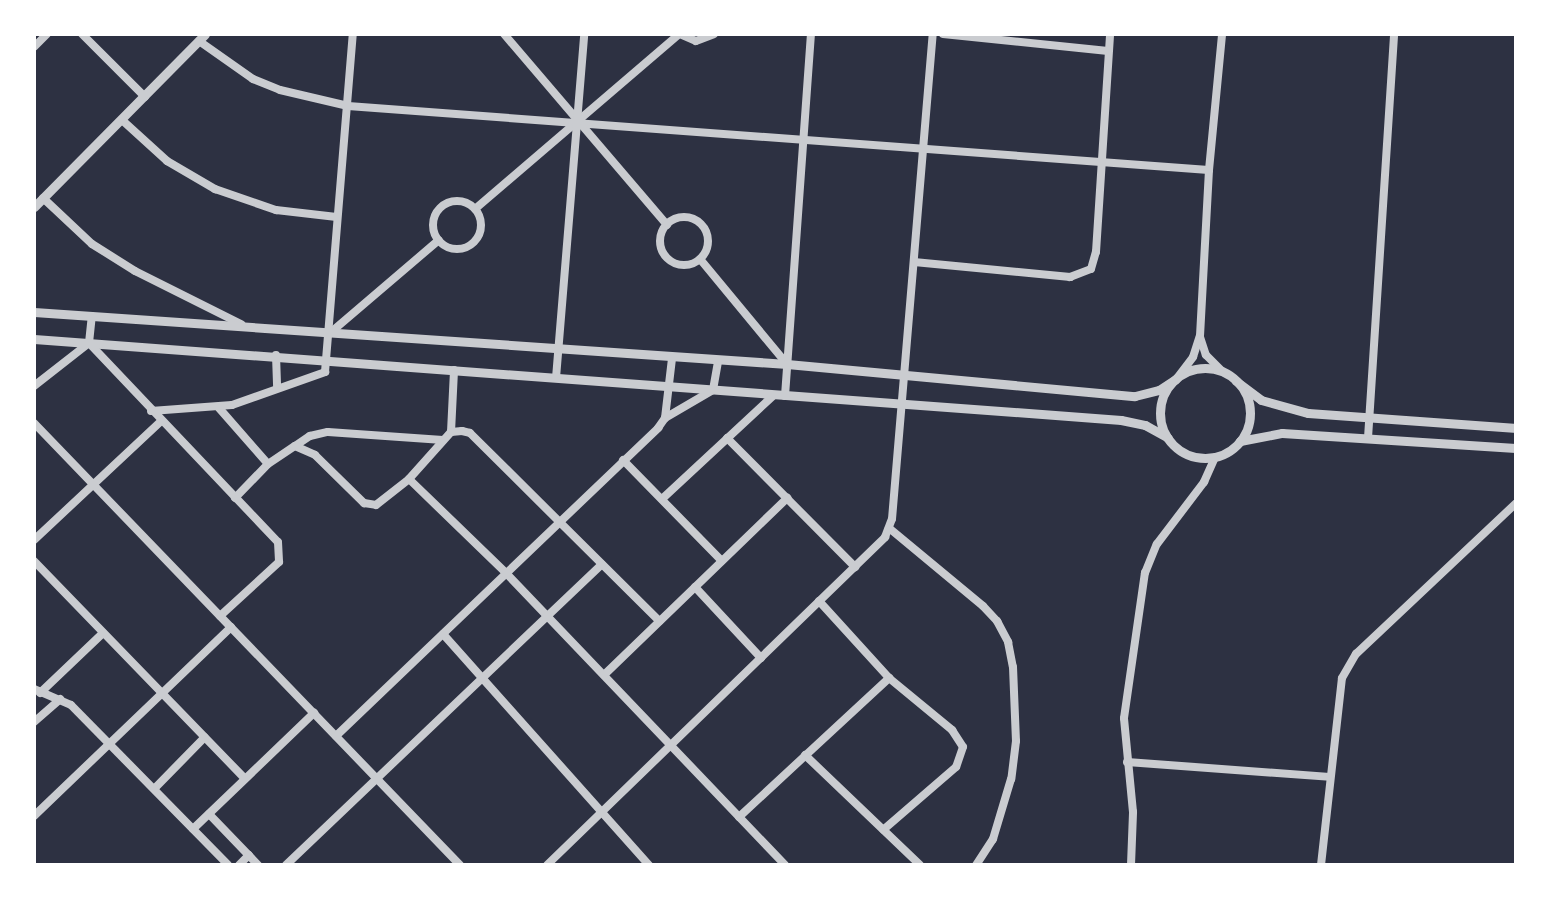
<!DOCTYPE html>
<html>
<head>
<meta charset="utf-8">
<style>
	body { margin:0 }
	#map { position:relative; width:1550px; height:899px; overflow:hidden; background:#2d3142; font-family:"Libre Baskerville",serif }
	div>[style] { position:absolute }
	.minor>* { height:8px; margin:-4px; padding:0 4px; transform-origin:4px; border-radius:4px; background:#caccd0 }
	.minor>.ring { margin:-4px; padding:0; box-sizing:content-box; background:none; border:8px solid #caccd0; border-radius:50% }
	.tertiary>* { height:9px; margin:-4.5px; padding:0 4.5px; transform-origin:4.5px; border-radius:4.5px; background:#caccd0 }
	.tertiary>.ring { margin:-4.5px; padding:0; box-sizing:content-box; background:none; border:9px solid #caccd0; border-radius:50% }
	span { translate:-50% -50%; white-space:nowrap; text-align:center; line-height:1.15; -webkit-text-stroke:7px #fff; paint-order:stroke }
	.frame { position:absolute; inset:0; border:36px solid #fff; pointer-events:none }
</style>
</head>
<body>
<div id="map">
	<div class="minor">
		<div style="left:82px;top:34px;width:89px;rotate:45deg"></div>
		<div style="left:504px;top:34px;width:251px;rotate:49.5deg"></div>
		<div style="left:680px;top:34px;width:17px;rotate:24deg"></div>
		<div style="left:696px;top:41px;width:19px;rotate:-21deg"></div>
		<div style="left:943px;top:34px;width:166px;rotate:5.9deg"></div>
		<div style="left:199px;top:41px;width:66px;rotate:35.1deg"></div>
		<div style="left:253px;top:79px;width:29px;rotate:22deg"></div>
		<div style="left:280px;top:90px;width:70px;rotate:13.2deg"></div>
		<div style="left:348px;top:106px;width:863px;rotate:4.25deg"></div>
		<div style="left:34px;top:47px;width:18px;rotate:-45deg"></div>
		<div style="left:122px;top:120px;width:61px;rotate:42.3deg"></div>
		<div style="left:167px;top:161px;width:56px;rotate:30.3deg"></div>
		<div style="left:215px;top:189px;width:65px;rotate:19deg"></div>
		<div style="left:276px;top:210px;width:61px;rotate:6.5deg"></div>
		<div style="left:43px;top:198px;width:67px;rotate:43.2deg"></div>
		<div style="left:92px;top:244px;width:51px;rotate:32.1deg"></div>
		<div style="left:135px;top:271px;width:119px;rotate:26.6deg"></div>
		<div class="ring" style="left:433px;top:201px;width:40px;height:40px"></div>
		<div style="left:475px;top:209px;width:269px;rotate:-40.6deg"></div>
		<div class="ring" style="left:660px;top:217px;width:40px;height:40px"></div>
		<div style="left:700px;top:259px;width:136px;rotate:50.4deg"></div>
		<div style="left:914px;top:262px;width:157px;rotate:5.5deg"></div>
		<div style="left:1070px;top:277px;width:22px;rotate:-21deg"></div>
		<div style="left:1091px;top:269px;width:18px;rotate:-74deg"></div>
		<div style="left:1096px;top:252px;width:218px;rotate:-86.3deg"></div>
		<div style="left:330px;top:333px;width:143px;rotate:-40.5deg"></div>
		<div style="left:1200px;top:337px;width:19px;rotate:72deg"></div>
		<div style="left:1206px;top:355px;width:24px;rotate:45deg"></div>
		<div style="left:89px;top:343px;width:274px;rotate:46.5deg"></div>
		<div style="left:278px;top:542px;width:20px;rotate:87deg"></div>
		<div style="left:279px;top:562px;width:80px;rotate:137.5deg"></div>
		<div style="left:276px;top:355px;width:33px;rotate:88deg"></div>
		<div style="left:1178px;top:377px;width:25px;rotate:-53deg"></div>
		<div style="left:1193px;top:357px;width:22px;rotate:-72deg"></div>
		<div style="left:1200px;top:336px;width:166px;rotate:-86.9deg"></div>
		<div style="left:1209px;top:170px;width:137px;rotate:-84.5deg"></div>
		<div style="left:556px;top:378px;width:345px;rotate:-85.3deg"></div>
		<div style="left:34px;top:386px;width:70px;rotate:-38deg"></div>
		<div style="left:89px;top:343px;width:27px;rotate:-84deg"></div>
		<div style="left:785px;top:396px;width:363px;rotate:-85.9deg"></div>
		<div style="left:219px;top:408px;width:74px;rotate:48.8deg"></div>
		<div style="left:151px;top:411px;width:81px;rotate:-4.2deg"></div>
		<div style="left:232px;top:405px;width:99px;rotate:-19.5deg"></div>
		<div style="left:325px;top:372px;width:339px;rotate:-85.3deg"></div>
		<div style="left:665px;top:418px;width:56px;rotate:-30.3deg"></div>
		<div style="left:713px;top:390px;width:29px;rotate:-80deg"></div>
		<div style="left:34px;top:423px;width:614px;rotate:46.06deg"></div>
		<div style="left:451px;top:432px;width:62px;rotate:-87.2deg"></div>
		<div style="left:727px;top:438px;width:182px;rotate:45.2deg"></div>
		<div style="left:1368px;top:438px;width:405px;rotate:-86.3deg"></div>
		<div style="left:295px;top:446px;width:18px;rotate:-34deg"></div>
		<div style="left:310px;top:436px;width:18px;rotate:-13deg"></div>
		<div style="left:328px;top:432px;width:115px;rotate:4deg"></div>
		<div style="left:623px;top:460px;width:141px;rotate:45.6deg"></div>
		<div style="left:409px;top:479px;width:135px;rotate:44.1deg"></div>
		<div style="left:506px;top:573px;width:404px;rotate:46.3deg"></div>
		<div style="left:235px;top:498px;width:47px;rotate:-45.9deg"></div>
		<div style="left:268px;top:464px;width:32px;rotate:-34deg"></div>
		<div style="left:295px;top:446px;width:22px;rotate:24deg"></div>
		<div style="left:315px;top:455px;width:69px;rotate:44.4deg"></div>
		<div style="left:364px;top:503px;width:12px;rotate:9deg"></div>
		<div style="left:376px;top:505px;width:42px;rotate:-38.2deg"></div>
		<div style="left:409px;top:479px;width:63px;rotate:-48.2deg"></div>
		<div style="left:451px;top:432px;width:11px;rotate:-5deg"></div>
		<div style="left:462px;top:431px;width:8px;rotate:14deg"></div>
		<div style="left:470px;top:433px;width:267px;rotate:44.8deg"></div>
		<div style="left:662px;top:499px;width:151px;rotate:-42.9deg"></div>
		<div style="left:889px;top:528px;width:122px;rotate:39.7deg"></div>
		<div style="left:983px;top:606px;width:21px;rotate:47deg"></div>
		<div style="left:997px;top:621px;width:24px;rotate:62deg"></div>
		<div style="left:1008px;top:642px;width:25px;rotate:79deg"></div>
		<div style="left:1013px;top:667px;width:74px;rotate:87.7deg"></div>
		<div style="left:1016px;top:741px;width:38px;rotate:97deg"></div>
		<div style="left:1011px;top:779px;width:63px;rotate:106.7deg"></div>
		<div style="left:993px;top:839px;width:31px;rotate:123deg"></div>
		<div style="left:34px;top:540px;width:174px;rotate:-43.1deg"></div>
		<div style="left:34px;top:561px;width:303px;rotate:45.9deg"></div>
		<div style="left:695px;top:587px;width:97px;rotate:47.1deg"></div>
		<div style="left:819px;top:601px;width:104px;rotate:47.7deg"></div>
		<div style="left:889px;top:678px;width:82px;rotate:39.5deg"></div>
		<div style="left:952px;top:730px;width:20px;rotate:57deg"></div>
		<div style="left:963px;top:747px;width:21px;rotate:109deg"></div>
		<div style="left:956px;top:767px;width:96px;rotate:139.2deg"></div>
		<div style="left:443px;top:634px;width:310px;rotate:48.3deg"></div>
		<div style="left:604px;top:675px;width:255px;rotate:-44deg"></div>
		<div style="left:34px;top:689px;width:40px;rotate:23.4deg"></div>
		<div style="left:71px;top:705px;width:224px;rotate:45.5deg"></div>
		<div style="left:40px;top:693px;width:87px;rotate:-43.6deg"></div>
		<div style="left:34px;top:722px;width:35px;rotate:-41deg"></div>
		<div style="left:336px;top:736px;width:446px;rotate:-43.7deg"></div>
		<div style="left:658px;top:428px;width:12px;rotate:-55deg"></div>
		<div style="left:665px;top:418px;width:60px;rotate:-83.3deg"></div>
		<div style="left:805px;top:755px;width:159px;rotate:43.7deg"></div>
		<div style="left:1127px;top:762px;width:203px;rotate:4.2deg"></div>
		<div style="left:155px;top:788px;width:71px;rotate:-45.6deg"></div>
		<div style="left:209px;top:814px;width:71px;rotate:46.1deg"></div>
		<div style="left:34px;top:816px;width:273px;rotate:-43.8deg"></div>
		<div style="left:739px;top:817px;width:205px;rotate:-42.8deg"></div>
		<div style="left:193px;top:829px;width:168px;rotate:-43.8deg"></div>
		<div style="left:239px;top:865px;width:14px;rotate:-45deg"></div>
		<div style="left:286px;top:865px;width:436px;rotate:-43.6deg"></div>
		<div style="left:547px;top:865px;width:471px;rotate:-44.1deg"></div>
		<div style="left:885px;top:537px;width:19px;rotate:-69deg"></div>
		<div style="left:892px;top:519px;width:487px;rotate:-85.2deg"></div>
		<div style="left:1131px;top:865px;width:53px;rotate:-87.8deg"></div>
		<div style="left:1133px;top:812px;width:94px;rotate:-95.5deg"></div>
		<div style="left:1124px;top:718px;width:147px;rotate:-81.8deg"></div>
		<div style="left:1145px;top:573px;width:31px;rotate:-68deg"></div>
		<div style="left:1157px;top:544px;width:78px;rotate:-52.8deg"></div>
		<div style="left:1204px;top:482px;width:27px;rotate:-66deg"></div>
		<div style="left:1321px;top:865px;width:188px;rotate:-83.6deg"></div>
		<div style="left:1342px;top:678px;width:28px;rotate:-60deg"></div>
		<div style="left:1356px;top:654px;width:220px;rotate:-43.3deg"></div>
	</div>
	<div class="tertiary">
		<div style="left:34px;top:207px;width:243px;rotate:-45.3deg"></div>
		<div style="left:34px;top:312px;width:755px;rotate:3.95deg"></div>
		<div style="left:787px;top:364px;width:349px;rotate:5.3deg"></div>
		<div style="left:1135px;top:396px;width:25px;rotate:-14deg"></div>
		<div style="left:1159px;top:390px;width:20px;rotate:-33deg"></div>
		<div style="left:34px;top:339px;width:1090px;rotate:4.26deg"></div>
		<div style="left:1121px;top:420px;width:25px;rotate:12deg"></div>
		<div style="left:1145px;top:425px;width:26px;rotate:29deg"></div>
		<div class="ring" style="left:1160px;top:368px;width:81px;height:81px"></div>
		<div style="left:1236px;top:381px;width:31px;rotate:37deg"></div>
		<div style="left:1261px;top:400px;width:49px;rotate:15.5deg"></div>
		<div style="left:1308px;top:413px;width:209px;rotate:4.1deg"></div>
		<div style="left:1240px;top:441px;width:43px;rotate:-10.8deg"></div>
		<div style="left:1282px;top:433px;width:234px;rotate:3.7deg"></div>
	</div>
	<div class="frame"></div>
</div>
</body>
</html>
